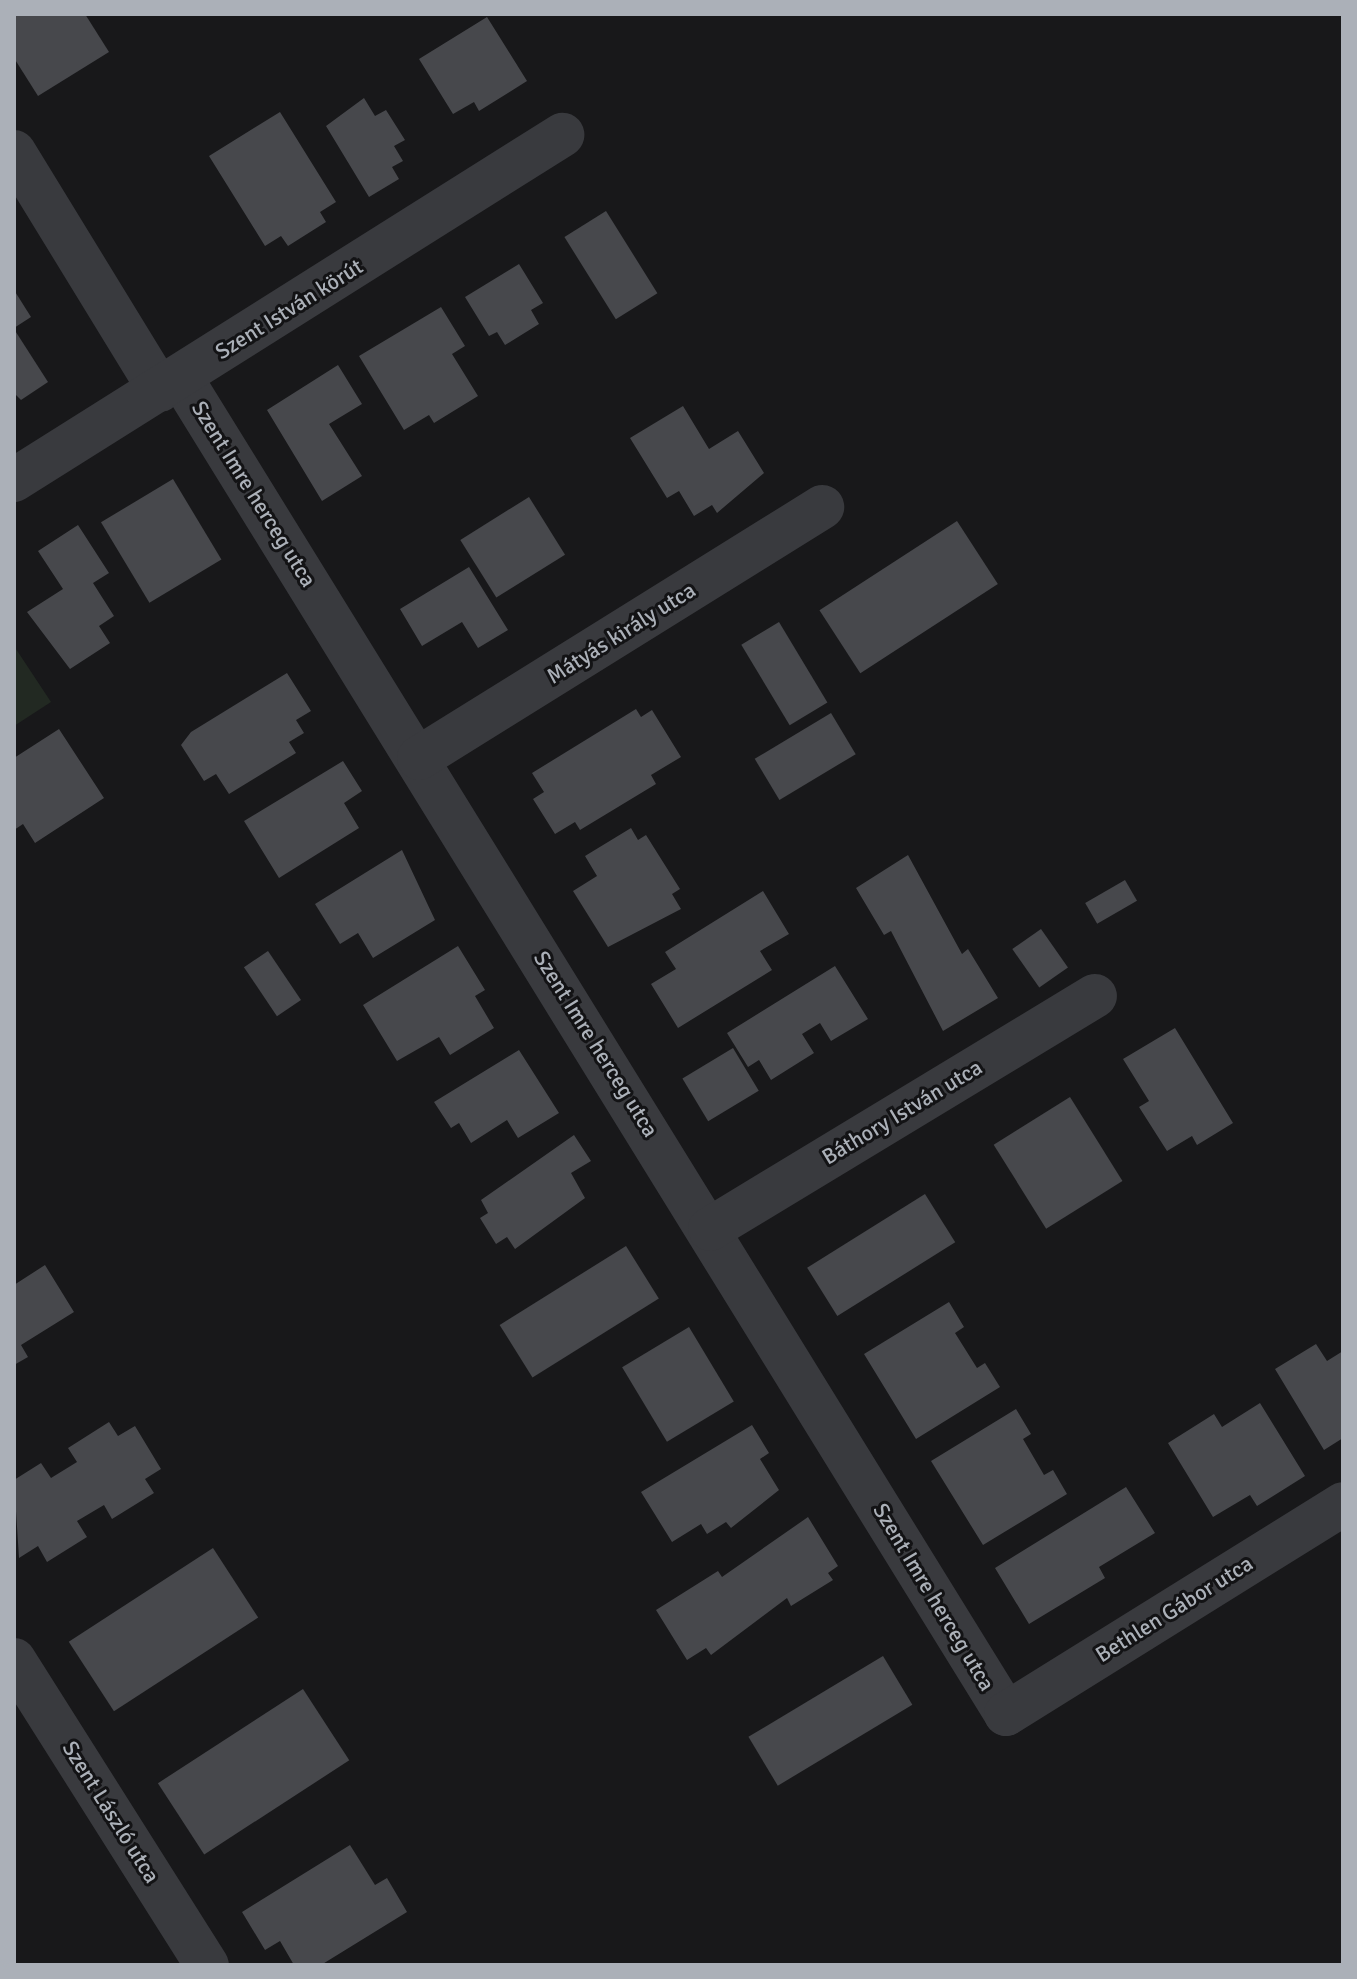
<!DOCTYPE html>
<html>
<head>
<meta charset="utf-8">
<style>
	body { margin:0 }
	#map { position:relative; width:1357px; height:1979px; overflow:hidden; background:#18181a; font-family:Signika,sans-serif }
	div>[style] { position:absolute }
	.green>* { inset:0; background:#222922 }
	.building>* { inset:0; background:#47484c; transform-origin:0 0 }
	.minor>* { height:44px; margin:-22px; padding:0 22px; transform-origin:22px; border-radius:22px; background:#393a3e }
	span { translate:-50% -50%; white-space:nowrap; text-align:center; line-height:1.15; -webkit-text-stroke:6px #131315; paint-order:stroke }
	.street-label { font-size:22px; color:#abb0b8 }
	.frame { position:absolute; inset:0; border:16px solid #abb0b8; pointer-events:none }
</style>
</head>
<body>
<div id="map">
	<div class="green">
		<div style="clip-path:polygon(14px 646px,51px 702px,14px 726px)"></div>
	</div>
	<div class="building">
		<div style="clip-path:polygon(14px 14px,85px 14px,109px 52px,38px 96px,14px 58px)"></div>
		<div style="clip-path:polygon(487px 17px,527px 81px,479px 111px,474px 102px,453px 114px,419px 59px)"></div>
		<div style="clip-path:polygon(364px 98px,375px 116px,386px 110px,405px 140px,394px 146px,403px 161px,392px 167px,399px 179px,369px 197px,326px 126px)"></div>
		<div style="clip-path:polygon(280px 112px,336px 202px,320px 212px,326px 222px,288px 246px,281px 236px,265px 246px,209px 156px)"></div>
		<div style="left:606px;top:211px;width:97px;height:49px;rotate:58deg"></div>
		<div style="clip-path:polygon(519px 264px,543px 303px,531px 310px,539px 324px,505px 345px,497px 332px,489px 336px,465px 297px)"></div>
		<div style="clip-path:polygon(14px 290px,31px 317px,14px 328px)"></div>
		<div style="clip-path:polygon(441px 307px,465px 346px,452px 354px,478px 396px,434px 423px,429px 415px,404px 430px,359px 356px)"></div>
		<div style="clip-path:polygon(14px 329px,48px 382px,21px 400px,14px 393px)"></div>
		<div style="clip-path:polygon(338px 365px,362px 404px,329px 424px,362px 476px,322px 501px,267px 410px)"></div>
		<div style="clip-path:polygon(683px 406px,709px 449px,738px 431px,764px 473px,717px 513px,712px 505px,694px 516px,679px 491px,667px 498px,630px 438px)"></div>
		<div style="left:173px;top:479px;width:94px;height:84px;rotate:59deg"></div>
		<div style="left:529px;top:497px;width:68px;height:81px;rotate:58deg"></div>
		<div style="left:957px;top:521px;width:75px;height:164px;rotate:57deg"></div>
		<div style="clip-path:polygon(78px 525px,109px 573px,93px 583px,114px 616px,99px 626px,110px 643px,70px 669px,27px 612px,63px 589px,38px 551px)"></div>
		<div style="clip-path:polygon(469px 567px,508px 630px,478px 648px,462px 622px,422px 646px,400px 609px)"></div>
		<div style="left:779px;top:622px;width:94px;height:44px;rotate:59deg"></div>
		<div style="clip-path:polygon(287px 673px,311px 711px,296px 720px,304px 733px,289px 742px,296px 753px,229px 794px,216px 774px,204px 781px,181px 745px,191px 732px)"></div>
		<div style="clip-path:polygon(636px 709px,641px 717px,652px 710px,681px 757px,651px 775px,656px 784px,580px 830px,575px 822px,555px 834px,533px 799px,544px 792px,532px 773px)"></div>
		<div style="left:831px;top:713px;width:48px;height:89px;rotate:59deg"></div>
		<div style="clip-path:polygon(59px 729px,104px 798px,35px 843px,23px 824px,14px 830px,14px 758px)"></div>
		<div style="clip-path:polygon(343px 761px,362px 791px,344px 803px,359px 828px,279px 878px,244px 821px)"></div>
		<div style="clip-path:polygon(631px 828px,638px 840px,646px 835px,680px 889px,672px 894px,681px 909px,608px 947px,573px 891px,597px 876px,585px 856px)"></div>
		<div style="clip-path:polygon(402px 850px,435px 920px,373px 958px,358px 933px,340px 944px,315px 904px)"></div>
		<div style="clip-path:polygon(908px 855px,962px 954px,968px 949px,998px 998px,943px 1031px,891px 931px,884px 935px,856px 888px)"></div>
		<div style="left:1125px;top:880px;width:24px;height:46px;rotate:60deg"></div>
		<div style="clip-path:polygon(763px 891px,789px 934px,760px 951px,772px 970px,678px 1028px,651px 984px,676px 969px,665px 952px)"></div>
		<div style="left:1041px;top:929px;width:47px;height:35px;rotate:55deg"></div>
		<div style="clip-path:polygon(458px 946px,485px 990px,475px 996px,494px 1028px,450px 1055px,439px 1037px,397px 1061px,363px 1005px)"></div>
		<div style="left:268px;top:951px;width:59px;height:29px;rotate:56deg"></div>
		<div style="clip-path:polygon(835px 966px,868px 1019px,831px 1041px,820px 1023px,802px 1034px,814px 1053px,771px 1080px,759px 1060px,748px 1067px,727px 1033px)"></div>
		<div style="clip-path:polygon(1175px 1028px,1233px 1123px,1197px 1145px,1192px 1136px,1167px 1151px,1139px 1107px,1149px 1101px,1123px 1059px)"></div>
		<div style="left:733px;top:1048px;width:50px;height:59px;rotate:59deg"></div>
		<div style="clip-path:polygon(519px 1050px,559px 1113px,518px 1138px,507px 1120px,471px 1143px,459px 1123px,451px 1128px,434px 1102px)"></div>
		<div style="left:1070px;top:1097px;width:99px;height:90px;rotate:58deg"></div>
		<div style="clip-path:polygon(574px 1135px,591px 1161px,571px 1173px,585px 1198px,515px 1249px,507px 1237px,496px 1244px,480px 1218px,488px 1213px,481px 1200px)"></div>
		<div style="left:925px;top:1194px;width:57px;height:139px;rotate:58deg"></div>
		<div style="left:626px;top:1246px;width:62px;height:149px;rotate:58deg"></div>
		<div style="clip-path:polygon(45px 1265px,74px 1312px,21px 1345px,28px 1357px,14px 1365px,14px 1285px)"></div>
		<div style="clip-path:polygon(949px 1302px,964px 1327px,955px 1333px,977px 1368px,985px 1363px,1000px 1387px,916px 1439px,864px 1354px)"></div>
		<div style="left:689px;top:1327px;width:87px;height:78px;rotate:59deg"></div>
		<div style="clip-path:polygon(1316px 1344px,1327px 1361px,1343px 1351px,1343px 1438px,1324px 1450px,1275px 1369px)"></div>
		<div style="clip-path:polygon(1260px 1403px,1305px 1476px,1257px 1506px,1250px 1495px,1213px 1517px,1168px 1443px,1214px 1414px,1222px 1427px)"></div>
		<div style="clip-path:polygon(1016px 1409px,1031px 1434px,1023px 1439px,1044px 1475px,1053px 1470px,1067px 1494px,983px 1545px,931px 1461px)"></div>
		<div style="clip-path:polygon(109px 1422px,118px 1436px,135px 1426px,161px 1469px,145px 1479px,154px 1493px,112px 1519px,104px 1505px,77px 1521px,87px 1537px,47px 1562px,38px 1546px,19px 1558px,14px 1480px,41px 1463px,51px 1478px,77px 1462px,68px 1448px)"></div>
		<div style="clip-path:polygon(752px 1425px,769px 1453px,760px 1459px,779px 1490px,731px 1528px,726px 1522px,707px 1534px,701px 1524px,672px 1542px,641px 1492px)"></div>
		<div style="clip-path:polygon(1126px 1487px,1155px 1533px,1099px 1567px,1105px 1578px,1029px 1624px,995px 1568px)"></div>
		<div style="clip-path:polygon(808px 1517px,838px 1566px,828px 1573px,833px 1580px,791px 1606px,787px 1598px,711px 1655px,706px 1648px,687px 1660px,656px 1610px,718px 1571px,722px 1577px)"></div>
		<div style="left:213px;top:1548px;width:83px;height:172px;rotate:57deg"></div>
		<div style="left:883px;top:1656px;width:57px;height:157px;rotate:59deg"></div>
		<div style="left:303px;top:1689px;width:85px;height:173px;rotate:57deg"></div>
		<div style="clip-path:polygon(350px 1845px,375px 1885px,387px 1878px,407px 1912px,321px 1965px,294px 1965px,280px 1941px,265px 1950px,242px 1912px)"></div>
	</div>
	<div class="minor">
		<div style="left:14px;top:152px;width:279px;rotate:58.5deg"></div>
		<div style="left:181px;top:378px;width:1570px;rotate:58.3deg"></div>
		<div style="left:1006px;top:1714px;width:397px;rotate:-31.9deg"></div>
		<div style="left:14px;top:480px;width:648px;rotate:-32.19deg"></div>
		<div style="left:419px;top:758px;width:475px;rotate:-31.9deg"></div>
		<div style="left:710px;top:1229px;width:450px;rotate:-31.2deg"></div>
		<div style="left:14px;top:1660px;width:361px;rotate:57.7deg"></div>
	</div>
	<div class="street-label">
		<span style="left:289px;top:309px;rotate:-32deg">Szent István körút</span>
		<span style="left:254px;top:494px;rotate:58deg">Szent Imre herceg utca</span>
		<span style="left:621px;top:633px;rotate:-32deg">Mátyás király utca</span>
		<span style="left:596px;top:1044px;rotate:58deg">Szent Imre herceg utca</span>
		<span style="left:902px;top:1112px;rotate:-31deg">Báthory István utca</span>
		<span style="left:934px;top:1597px;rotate:59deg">Szent Imre herceg utca</span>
		<span style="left:1174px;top:1609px;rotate:-32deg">Bethlen Gábor utca</span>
		<span style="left:111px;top:1812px;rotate:58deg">Szent László utca</span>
	</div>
	<div class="frame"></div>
</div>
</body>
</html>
